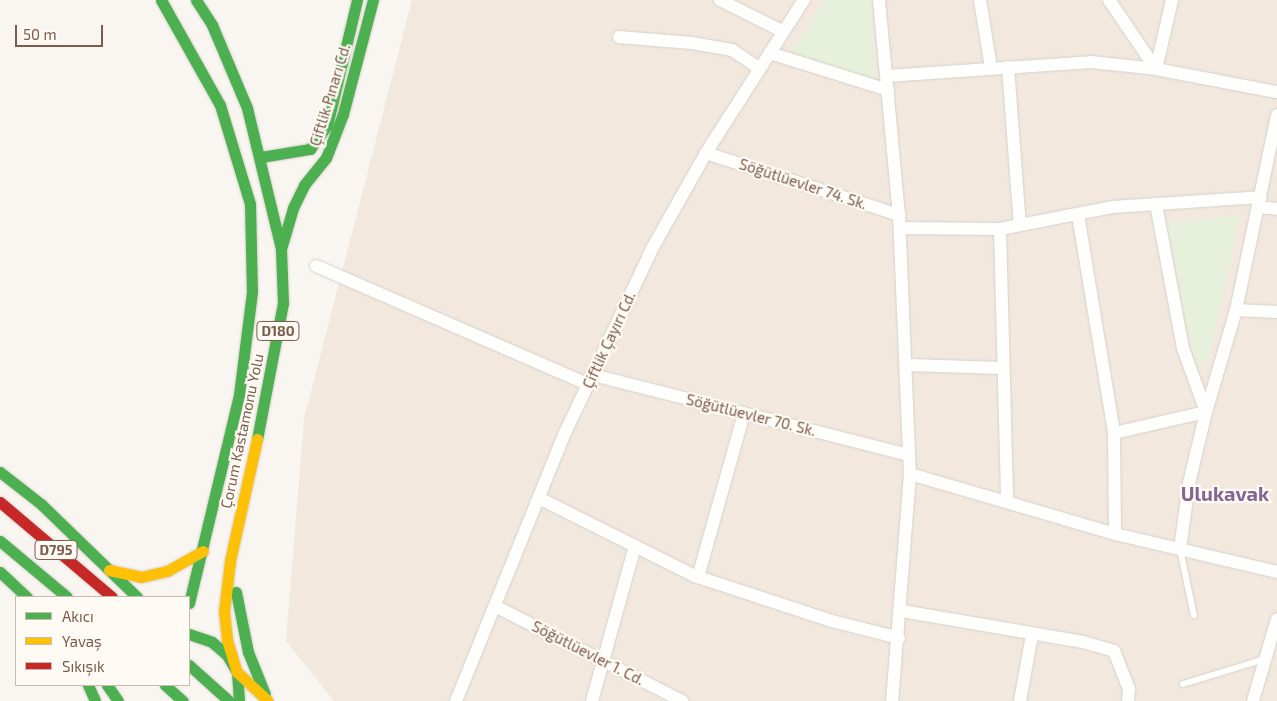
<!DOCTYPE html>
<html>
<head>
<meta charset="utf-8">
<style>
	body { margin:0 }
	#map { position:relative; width:1277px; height:701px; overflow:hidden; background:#f9f5f0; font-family:"Exo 2",sans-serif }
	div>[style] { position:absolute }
	.residential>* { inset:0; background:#f2e8de }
	.green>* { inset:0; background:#e7f0db }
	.roads { filter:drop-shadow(0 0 1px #d7d1cb) drop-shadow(0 0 1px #d7d1cb) }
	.lane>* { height:6px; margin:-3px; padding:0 3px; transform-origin:3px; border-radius:3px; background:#fefefd }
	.street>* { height:12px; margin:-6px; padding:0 6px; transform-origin:6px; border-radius:6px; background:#fefefd }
	.fast>* { height:11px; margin:-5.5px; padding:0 5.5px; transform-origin:5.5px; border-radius:5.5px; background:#4caf50 }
	.slow>* { height:11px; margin:-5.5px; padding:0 5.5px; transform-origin:5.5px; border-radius:5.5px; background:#ffc107 }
	.jam>* { height:11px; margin:-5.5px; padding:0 5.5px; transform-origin:5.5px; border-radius:5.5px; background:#c62828 }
	span { translate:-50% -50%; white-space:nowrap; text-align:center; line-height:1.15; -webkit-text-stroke:4.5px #fffaf3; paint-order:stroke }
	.shield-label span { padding:1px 4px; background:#fffaf3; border:1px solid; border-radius:4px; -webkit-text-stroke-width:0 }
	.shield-label { font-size:14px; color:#7a5c4d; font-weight:700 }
	.street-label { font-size:15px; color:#7a5c4d }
	.district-label { font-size:20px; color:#846695; font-weight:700 }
	.legend { position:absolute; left:15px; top:596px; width:175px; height:90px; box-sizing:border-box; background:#fffaf3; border:1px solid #cabbb1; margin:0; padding:6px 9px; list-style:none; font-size:15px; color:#7a5c4d }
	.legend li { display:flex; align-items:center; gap:10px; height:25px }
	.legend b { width:25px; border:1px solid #cabbb1 }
	.scale { position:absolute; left:15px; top:25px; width:88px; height:22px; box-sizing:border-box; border:2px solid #7a5c4d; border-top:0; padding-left:6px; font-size:15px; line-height:18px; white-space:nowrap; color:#7a5c4d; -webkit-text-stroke:4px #fffaf3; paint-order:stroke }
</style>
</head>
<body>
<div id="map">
	<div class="residential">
		<div style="clip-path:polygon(412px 0,1277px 0,1277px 701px,334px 701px,286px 641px,304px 419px)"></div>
	</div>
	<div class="green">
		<div style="clip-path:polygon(824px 0,871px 0,875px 78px,869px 83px,796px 60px,792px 51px)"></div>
		<div style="clip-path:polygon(1240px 215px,1209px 359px,1195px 364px,1167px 223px)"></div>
	</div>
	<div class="roads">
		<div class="lane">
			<div style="left:1180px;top:549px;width:68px;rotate:78.2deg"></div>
			<div style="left:1183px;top:684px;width:86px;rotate:-17deg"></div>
		</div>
		<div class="street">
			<div style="left:720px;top:0;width:69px;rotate:26.6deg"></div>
			<div style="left:879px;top:0;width:216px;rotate:84.7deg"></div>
			<div style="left:899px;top:215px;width:259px;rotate:87.6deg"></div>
			<div style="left:910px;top:474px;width:228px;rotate:94.5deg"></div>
			<div style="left:980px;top:0;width:69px;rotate:80.8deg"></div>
			<div style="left:1109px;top:0;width:83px;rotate:55.7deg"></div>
			<div style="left:619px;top:37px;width:73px;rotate:4.7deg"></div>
			<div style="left:692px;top:43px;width:41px;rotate:9.9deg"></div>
			<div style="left:732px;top:50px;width:32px;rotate:34deg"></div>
			<div style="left:770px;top:53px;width:124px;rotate:17.4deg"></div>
			<div style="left:1008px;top:67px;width:158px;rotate:85.7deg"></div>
			<div style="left:1156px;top:69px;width:71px;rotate:-76.9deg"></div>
			<div style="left:887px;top:76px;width:204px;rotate:-3.9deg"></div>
			<div style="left:1091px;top:62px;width:65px;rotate:6.1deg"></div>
			<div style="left:1156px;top:69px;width:123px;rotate:10.8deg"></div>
			<div style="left:706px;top:153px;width:203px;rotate:17.8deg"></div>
			<div style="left:1156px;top:204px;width:147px;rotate:79.4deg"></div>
			<div style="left:1183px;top:348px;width:68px;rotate:70.2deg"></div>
			<div style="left:1259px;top:207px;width:18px;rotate:6deg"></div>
			<div style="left:1078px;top:215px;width:221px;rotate:80.6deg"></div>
			<div style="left:1114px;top:433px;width:101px;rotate:89.4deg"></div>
			<div style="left:900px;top:228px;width:100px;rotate:0.6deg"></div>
			<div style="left:1000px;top:229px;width:114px;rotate:-11.1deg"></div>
			<div style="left:1112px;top:207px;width:149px;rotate:-3.8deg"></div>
			<div style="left:1000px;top:229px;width:273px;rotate:88.5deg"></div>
			<div style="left:316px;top:266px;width:296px;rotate:23.5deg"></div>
			<div style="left:1236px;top:310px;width:41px;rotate:2.8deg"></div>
			<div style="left:906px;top:365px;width:96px;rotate:1.8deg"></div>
			<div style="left:593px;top:375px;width:326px;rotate:14.2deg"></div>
			<div style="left:1114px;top:433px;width:94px;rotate:-12.9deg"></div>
			<div style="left:910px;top:474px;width:214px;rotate:16.3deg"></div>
			<div style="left:1115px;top:534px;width:166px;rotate:13.2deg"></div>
			<div style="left:539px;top:498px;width:174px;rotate:26.6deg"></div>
			<div style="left:695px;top:576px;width:144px;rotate:18.2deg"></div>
			<div style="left:832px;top:621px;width:69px;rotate:14.2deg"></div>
			<div style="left:1180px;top:549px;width:67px;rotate:-82.2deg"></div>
			<div style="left:1189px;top:483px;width:73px;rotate:-76.5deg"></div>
			<div style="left:1206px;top:412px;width:106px;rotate:-73.6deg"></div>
			<div style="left:1236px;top:310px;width:199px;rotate:-78.1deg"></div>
			<div style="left:698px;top:577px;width:170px;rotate:-74.3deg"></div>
			<div style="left:495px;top:606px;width:210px;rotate:26.9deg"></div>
			<div style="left:902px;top:611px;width:184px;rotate:9.7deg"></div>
			<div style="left:1083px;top:642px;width:32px;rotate:16deg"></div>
			<div style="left:1114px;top:651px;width:41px;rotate:68.5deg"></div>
			<div style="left:1129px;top:689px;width:12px;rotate:95deg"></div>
			<div style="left:456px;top:701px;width:289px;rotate:-67.9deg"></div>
			<div style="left:565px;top:433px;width:206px;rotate:-64.7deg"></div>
			<div style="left:653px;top:247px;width:108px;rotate:-60.6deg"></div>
			<div style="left:706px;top:153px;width:182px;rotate:-57.4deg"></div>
			<div style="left:592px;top:701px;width:161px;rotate:-74.5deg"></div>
			<div style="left:1020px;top:701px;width:67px;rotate:-79.7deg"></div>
			<div style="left:1253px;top:701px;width:85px;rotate:-73.7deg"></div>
		</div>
		<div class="fast">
			<div style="left:161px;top:0;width:120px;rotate:60.7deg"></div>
			<div style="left:220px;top:105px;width:103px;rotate:73.1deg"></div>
			<div style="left:250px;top:204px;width:88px;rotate:88.7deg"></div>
			<div style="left:252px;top:292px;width:104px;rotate:97.2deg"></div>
			<div style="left:239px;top:395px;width:214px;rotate:103.5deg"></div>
			<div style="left:196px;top:0;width:30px;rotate:57deg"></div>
			<div style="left:212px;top:25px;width:90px;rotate:67.1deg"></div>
			<div style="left:247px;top:108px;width:145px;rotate:76.4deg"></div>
			<div style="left:281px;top:249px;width:54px;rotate:87.9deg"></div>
			<div style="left:283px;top:303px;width:138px;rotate:100.8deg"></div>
			<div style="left:261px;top:157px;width:50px;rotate:-9.3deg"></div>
			<div style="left:310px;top:149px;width:29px;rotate:-54deg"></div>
			<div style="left:327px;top:126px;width:130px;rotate:-76.6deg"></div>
			<div style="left:281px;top:249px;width:43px;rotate:-73.7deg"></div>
			<div style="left:293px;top:208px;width:25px;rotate:-64deg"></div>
			<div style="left:304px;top:185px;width:35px;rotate:-51deg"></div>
			<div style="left:326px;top:158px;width:47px;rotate:-68.9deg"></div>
			<div style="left:343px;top:114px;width:118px;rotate:-75.3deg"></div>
			<div style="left:0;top:472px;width:52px;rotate:38deg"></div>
			<div style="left:41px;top:504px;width:134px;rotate:44.1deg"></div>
			<div style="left:0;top:541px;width:87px;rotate:39.9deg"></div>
			<div style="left:0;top:572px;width:37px;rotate:43deg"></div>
			<div style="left:236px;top:592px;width:61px;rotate:78.7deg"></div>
			<div style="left:248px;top:652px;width:45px;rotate:68deg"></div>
			<div style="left:189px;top:634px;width:24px;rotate:19deg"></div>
			<div style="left:212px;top:642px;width:20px;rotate:41deg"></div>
			<div style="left:227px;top:655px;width:20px;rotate:60deg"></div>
			<div style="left:237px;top:672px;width:29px;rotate:86deg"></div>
			<div style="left:189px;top:665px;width:54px;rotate:42deg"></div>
			<div style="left:88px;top:685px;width:17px;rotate:66deg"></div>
			<div style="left:107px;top:685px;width:19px;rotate:55deg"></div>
			<div style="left:165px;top:685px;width:24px;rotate:42deg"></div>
		</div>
		<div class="slow">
			<div style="left:257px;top:439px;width:125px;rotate:102.5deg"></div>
			<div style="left:230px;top:561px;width:50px;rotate:96.8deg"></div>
			<div style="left:224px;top:611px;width:29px;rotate:84deg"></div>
			<div style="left:227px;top:640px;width:34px;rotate:73deg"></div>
			<div style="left:237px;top:672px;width:42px;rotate:43.1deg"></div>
			<div style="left:109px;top:570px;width:33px;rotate:12deg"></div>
			<div style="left:141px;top:577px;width:27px;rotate:-13deg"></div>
			<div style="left:167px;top:571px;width:41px;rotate:-29.1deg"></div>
		</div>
		<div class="jam">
			<div style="left:0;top:502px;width:147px;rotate:40.3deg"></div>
		</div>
	</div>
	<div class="shield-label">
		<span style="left:278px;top:331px">D180</span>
		<span style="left:56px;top:550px">D795</span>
	</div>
	<div class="street-label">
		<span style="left:330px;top:95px;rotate:-73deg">Çiftlik Pınarı Cd.</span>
		<span style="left:803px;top:184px;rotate:18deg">Söğütlüevler 74. Sk.</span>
		<span style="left:609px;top:340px;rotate:-65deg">Çiftlik Çayırı Cd.</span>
		<span style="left:751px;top:415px;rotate:14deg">Söğütlüevler 70. Sk.</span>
		<span style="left:242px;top:431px;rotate:-78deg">Çorum Kastamonu Yolu</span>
		<span style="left:588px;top:653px;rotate:27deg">Söğütlüevler 1. Cd.</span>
	</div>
	<div class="district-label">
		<span style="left:1225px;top:493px">Ulukavak</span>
	</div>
	<ul class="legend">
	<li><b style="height:6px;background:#4caf50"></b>Akıcı</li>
	<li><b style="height:6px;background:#ffc107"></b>Yavaş</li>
	<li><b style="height:6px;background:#c62828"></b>Sıkışık</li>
	</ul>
	<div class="scale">50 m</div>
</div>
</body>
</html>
